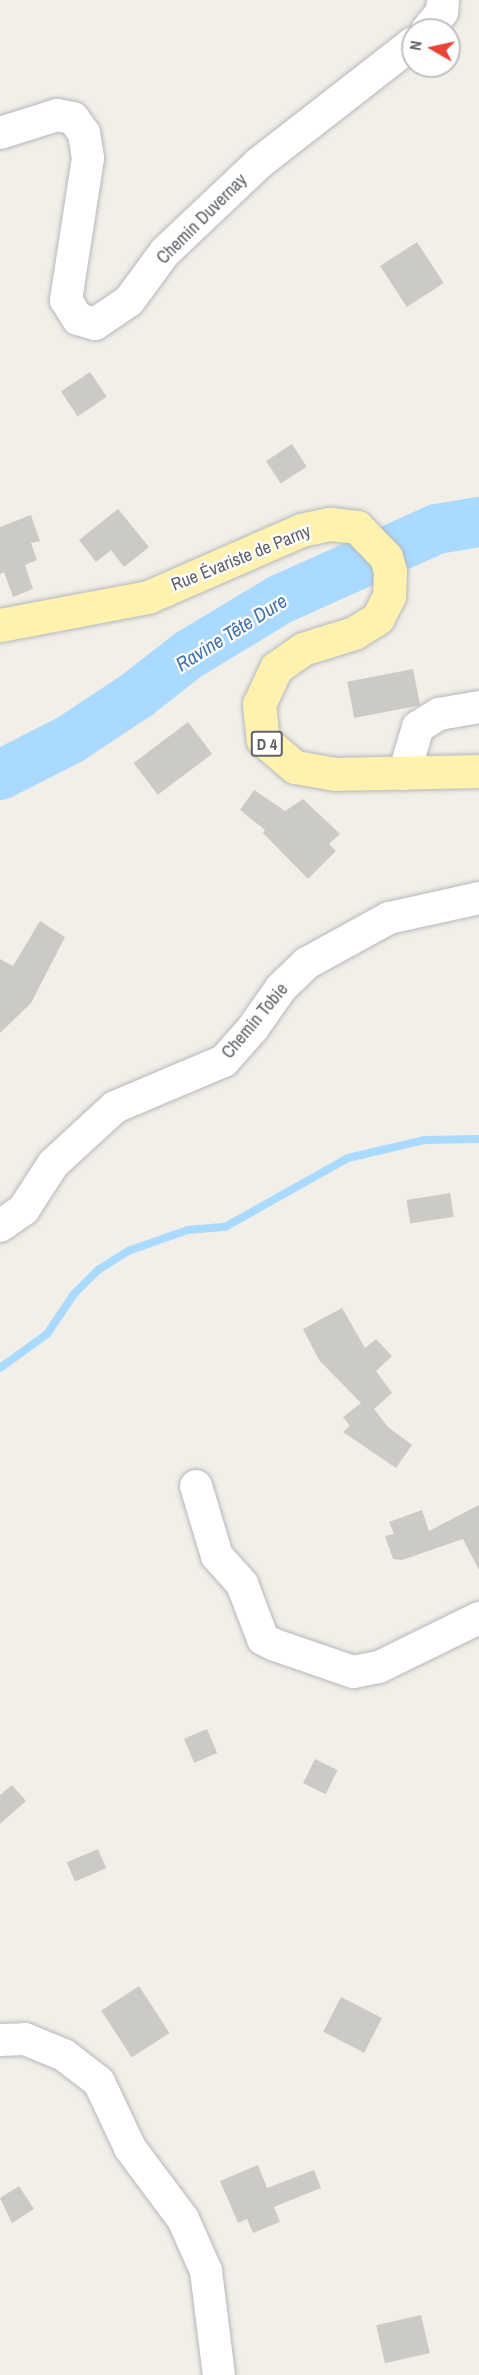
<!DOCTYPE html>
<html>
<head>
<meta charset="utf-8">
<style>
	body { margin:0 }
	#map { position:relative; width:479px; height:2375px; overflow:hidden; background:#f1efe8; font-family:"Archivo Narrow",sans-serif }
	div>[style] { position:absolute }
	.stream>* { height:8px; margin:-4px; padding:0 4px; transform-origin:4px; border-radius:4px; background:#aadaff }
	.river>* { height:50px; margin:-25px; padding:0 25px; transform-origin:25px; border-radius:25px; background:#aadaff }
	.building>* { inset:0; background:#cccac5; transform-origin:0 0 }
	.roads { filter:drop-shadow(0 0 2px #b5b8bc) drop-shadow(0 0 2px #b5b8bc) }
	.minor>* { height:32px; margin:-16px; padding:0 16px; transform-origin:16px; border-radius:16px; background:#fff }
	.primary>* { height:33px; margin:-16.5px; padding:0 16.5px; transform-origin:16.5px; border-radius:16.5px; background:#fff2af }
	span { translate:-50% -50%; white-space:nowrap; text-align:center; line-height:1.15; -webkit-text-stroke:4.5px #fff; paint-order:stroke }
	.shield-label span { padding:2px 4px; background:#fff; border:2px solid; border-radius:4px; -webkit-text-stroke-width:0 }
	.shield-label { font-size:16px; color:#5f6368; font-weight:700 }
	.street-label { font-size:18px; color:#5f6368 }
	.water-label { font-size:20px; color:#4174aa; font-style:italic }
	.north { position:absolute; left:401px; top:18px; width:60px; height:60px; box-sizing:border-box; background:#fff; border:2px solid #bfc1c3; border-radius:50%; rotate:279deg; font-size:16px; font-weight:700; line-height:24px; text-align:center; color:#5f6368 }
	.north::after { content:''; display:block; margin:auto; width:21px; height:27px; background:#ea4335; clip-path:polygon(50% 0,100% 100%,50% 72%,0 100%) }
</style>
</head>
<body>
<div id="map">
	<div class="stream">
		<div style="left:0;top:1368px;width:58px;rotate:-35.9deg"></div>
		<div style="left:47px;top:1334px;width:48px;rotate:-56deg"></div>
		<div style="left:74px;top:1294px;width:34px;rotate:-45deg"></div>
		<div style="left:98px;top:1270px;width:36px;rotate:-32deg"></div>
		<div style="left:128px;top:1251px;width:64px;rotate:-19.3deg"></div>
		<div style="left:188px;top:1230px;width:37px;rotate:-5deg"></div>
		<div style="left:225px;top:1227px;width:141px;rotate:-29.3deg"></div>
		<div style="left:348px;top:1158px;width:79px;rotate:-13.2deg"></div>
		<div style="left:425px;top:1140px;width:54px;rotate:-1.1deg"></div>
	</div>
	<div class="river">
		<div style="left:0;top:775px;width:77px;rotate:-26.9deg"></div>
		<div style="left:69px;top:740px;width:82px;rotate:-33.5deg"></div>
		<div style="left:137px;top:695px;width:65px;rotate:-38.1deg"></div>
		<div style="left:188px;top:655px;width:109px;rotate:-31.1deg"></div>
		<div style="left:281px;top:599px;width:171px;rotate:-24.2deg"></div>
		<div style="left:437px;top:529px;width:43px;rotate:-9.5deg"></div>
	</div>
	<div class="building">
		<div style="left:417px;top:242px;width:49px;height:44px;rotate:57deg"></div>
		<div style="left:90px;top:372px;width:30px;height:35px;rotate:56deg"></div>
		<div style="left:292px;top:444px;width:27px;height:31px;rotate:57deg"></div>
		<div style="clip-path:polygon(118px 509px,149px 547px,124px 567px,111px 550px,96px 562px,79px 540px)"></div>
		<div style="clip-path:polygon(31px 515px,40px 541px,31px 543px,37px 560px,25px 565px,33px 589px,13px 597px,4px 572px,0 574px,0 527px)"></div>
		<div style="left:413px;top:669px;width:37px;height:67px;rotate:79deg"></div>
		<div style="left:188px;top:722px;width:40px;height:68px;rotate:53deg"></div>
		<div style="clip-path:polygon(254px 790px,285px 811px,303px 799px,340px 834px,329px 844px,336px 851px,308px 879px,263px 833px,265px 830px,240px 810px)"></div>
		<div style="clip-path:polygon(40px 921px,65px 937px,31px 1003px,0 1033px,0 959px,13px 966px)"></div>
		<div style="left:450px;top:1193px;width:24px;height:44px;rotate:81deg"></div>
		<div style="clip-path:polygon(342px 1308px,365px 1348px,376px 1339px,392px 1356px,376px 1371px,392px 1393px,374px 1409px,388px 1427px,412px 1445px,396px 1468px,343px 1432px,350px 1426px,343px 1417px,361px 1403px,319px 1360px,303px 1329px)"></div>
		<div style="clip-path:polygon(479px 1505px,479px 1570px,463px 1539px,402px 1560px,393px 1559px,385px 1536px,394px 1534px,389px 1522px,422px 1510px,429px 1531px)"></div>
		<div style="left:207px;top:1729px;width:26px;height:25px;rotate:67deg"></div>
		<div style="left:315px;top:1759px;width:25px;height:27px;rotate:26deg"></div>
		<div style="clip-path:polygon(12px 1785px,26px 1801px,0 1824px,0 1795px)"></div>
		<div style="left:98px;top:1849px;width:21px;height:34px;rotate:67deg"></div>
		<div style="left:139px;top:1986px;width:56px;height:45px;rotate:57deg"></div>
		<div style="left:341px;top:1997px;width:46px;height:39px;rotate:27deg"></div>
		<div style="clip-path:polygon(258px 2165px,267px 2188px,314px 2170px,321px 2188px,274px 2207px,280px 2222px,253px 2233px,247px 2219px,238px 2223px,220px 2181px)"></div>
		<div style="clip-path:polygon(19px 2186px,34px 2209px,12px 2223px,0 2198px)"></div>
		<div style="left:421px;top:2315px;width:39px;height:46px;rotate:77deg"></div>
	</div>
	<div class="roads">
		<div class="minor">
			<div style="left:427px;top:30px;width:23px;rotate:-50deg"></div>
			<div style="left:442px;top:12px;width:12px;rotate:-85deg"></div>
			<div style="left:0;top:133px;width:60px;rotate:-17.5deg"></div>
			<div style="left:57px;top:115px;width:16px;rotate:11deg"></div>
			<div style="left:73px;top:118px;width:19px;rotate:54deg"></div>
			<div style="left:84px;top:133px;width:25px;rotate:81deg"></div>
			<div style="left:88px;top:158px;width:144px;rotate:98.8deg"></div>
			<div style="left:66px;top:300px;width:22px;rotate:58deg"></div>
			<div style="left:78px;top:319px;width:18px;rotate:16deg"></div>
			<div style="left:95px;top:324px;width:41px;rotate:-34.1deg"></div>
			<div style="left:129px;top:301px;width:61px;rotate:-53.7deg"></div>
			<div style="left:165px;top:252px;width:129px;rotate:-43.4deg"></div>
			<div style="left:259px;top:163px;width:195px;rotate:-37.9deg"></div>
			<div style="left:404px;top:774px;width:49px;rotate:-73.4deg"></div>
			<div style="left:418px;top:727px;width:25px;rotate:-32deg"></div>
			<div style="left:439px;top:714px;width:41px;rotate:-9.9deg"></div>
			<div style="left:0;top:1226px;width:29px;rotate:-35deg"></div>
			<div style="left:24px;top:1209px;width:54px;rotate:-57.2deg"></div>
			<div style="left:53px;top:1164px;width:84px;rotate:-42.6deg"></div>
			<div style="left:115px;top:1107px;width:118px;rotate:-22.9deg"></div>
			<div style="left:224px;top:1061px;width:44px;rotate:-48.7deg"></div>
			<div style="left:253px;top:1028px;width:49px;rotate:-55deg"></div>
			<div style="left:281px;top:988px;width:36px;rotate:-44deg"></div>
			<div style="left:307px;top:963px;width:94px;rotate:-28.8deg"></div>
			<div style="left:389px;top:918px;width:92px;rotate:-12.5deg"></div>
			<div style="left:196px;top:1486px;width:73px;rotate:73.3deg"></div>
			<div style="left:217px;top:1556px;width:38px;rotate:48deg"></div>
			<div style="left:242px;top:1584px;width:59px;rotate:69.1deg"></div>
			<div style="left:263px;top:1639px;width:13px;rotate:27deg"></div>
			<div style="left:275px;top:1645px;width:83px;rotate:19.1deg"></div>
			<div style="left:353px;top:1672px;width:26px;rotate:-11deg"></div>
			<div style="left:379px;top:1667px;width:111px;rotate:-26.1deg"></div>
			<div style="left:0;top:2040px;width:25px;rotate:-2deg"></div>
			<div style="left:25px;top:2039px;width:42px;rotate:22.3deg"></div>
			<div style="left:64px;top:2055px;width:44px;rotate:37.6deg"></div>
			<div style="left:99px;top:2082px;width:73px;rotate:64.8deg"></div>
			<div style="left:130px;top:2148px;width:89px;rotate:53.3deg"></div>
			<div style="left:183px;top:2219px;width:57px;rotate:66.1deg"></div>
			<div style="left:206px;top:2271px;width:105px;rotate:82.9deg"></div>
		</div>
		<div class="primary">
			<div style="left:0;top:625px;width:151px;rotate:-10.7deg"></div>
			<div style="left:148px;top:597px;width:167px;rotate:-23.6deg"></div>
			<div style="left:301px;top:530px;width:30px;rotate:-12deg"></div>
			<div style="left:330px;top:524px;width:27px;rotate:6deg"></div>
			<div style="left:357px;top:527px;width:42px;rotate:46deg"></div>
			<div style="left:386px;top:557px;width:15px;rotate:74deg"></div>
			<div style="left:390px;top:571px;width:25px;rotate:92deg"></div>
			<div style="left:389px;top:596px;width:25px;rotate:117deg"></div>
			<div style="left:378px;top:618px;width:28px;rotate:148deg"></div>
			<div style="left:354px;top:633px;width:53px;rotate:162.6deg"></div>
			<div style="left:303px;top:649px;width:33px;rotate:145deg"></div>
			<div style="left:276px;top:668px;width:40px;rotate:115deg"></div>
			<div style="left:259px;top:704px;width:36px;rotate:84deg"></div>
			<div style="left:263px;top:740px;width:42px;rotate:40.2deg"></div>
			<div style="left:295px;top:767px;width:41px;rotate:9.9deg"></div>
			<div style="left:335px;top:774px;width:144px;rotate:-1.2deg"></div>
		</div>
	</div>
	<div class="shield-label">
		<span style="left:267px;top:744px">D 4</span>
	</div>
	<div class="street-label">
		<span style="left:202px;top:219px;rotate:-45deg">Chemin Duvernay</span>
		<span style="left:241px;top:558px;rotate:-22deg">Rue Évariste de Parny</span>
		<span style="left:255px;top:1021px;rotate:-50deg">Chemin Tobie</span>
	</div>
	<div class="water-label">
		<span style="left:231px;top:632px;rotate:-32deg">Ravine Tête Dure</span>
	</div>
	<div class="north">N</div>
</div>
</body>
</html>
